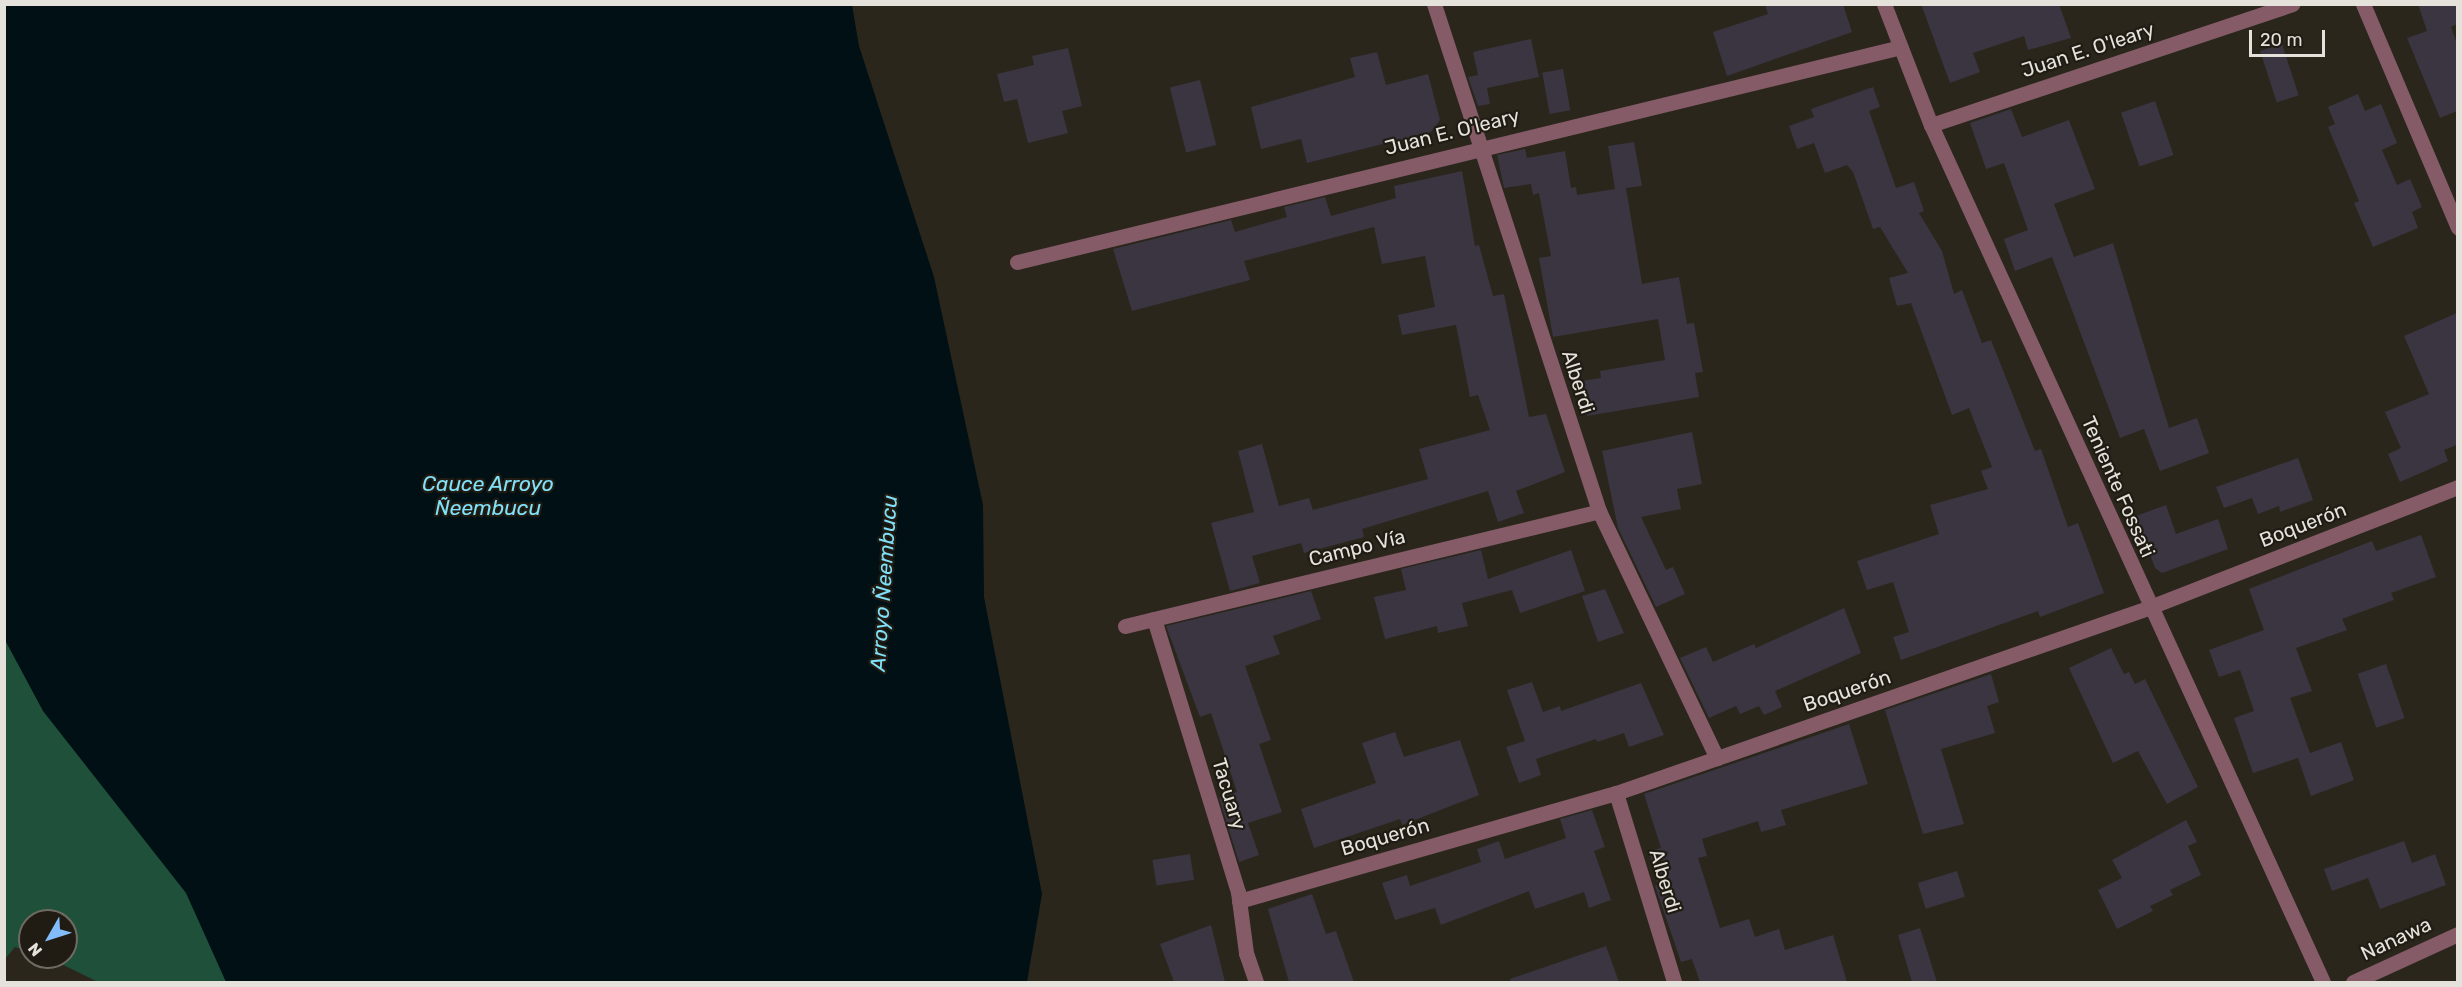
<!DOCTYPE html>
<html>
<head>
<meta charset="utf-8">
<style>
	body { margin:0 }
	#map { position:relative; width:2462px; height:987px; overflow:hidden; background:#2a261c; font-family:Rubik,sans-serif }
	div>[style] { position:absolute }
	.green>* { inset:0; background:#1e503a }
	.water>* { inset:0; background:#011014 }
	.building>* { inset:0; background:#3a3540; transform-origin:0 0 }
	.street>* { height:15px; margin:-7.5px; padding:0 7.5px; transform-origin:7.5px; border-radius:7.5px; background:#845b67 }
	span { translate:-50% -50%; white-space:nowrap; text-align:center; line-height:1.15; -webkit-text-stroke:4.5px #201c13; paint-order:stroke }
	.street-label { font-size:20px; color:#e5e2dc }
	.water-label { font-size:21px; color:#80e1f9; font-style:italic }
	.frame { position:absolute; inset:0; border:6px solid #e5e2dc; pointer-events:none }
	.north { position:absolute; left:18px; top:909px; width:60px; height:60px; box-sizing:border-box; background:#201c13; border:2px solid #6f6b63; border-radius:50%; rotate:231deg; font-size:16px; font-weight:700; line-height:24px; text-align:center; color:#e5e2dc }
	.north::after { content:''; display:block; margin:auto; width:21px; height:27px; background:#83bcfb; clip-path:polygon(50% 0,100% 100%,50% 72%,0 100%) }
	.scale { position:absolute; left:2249px; top:30px; width:76px; height:27px; box-sizing:border-box; border:3px solid #e5e2dc; border-top:0; padding-left:8px; font-size:18px; line-height:21px; white-space:nowrap; color:#e5e2dc; -webkit-text-stroke:4px #201c13; paint-order:stroke }
</style>
</head>
<body>
<div id="map">
	<div class="green">
		<div style="clip-path:polygon(4px 537px,283px 982px,98px 982px,47px 957px,66px 957px,66px 921px,30px 921px,30px 952px,15px 947px,5px 959px)"></div>
	</div>
	<div class="water">
		<div style="clip-path:polygon(4px 5px,852px 5px,859px 46px,934px 277px,983px 505px,984px 597px,1042px 894px,1027px 982px,226px 982px,186px 893px,43px 711px,5px 640px)"></div>
	</div>
	<div class="building">
		<div style="clip-path:polygon(1765px 4px,1843px 4px,1852px 32px,1727px 76px,1713px 32px,1768px 14px)"></div>
		<div style="clip-path:polygon(1921px 4px,2059px 4px,2071px 38px,2028px 50px,2024px 36px,1973px 53px,1980px 72px,1950px 83px)"></div>
		<div style="clip-path:polygon(2418px 4px,2457px 4px,2457px 24px,2451px 27px,2457px 44px,2457px 111px,2440px 118px,2407px 38px,2427px 31px)"></div>
		<div style="clip-path:polygon(1531px 39px,1539px 77px,1487px 88px,1490px 104px,1478px 106px,1468px 77px,1478px 75px,1473px 52px)"></div>
		<div style="left:2282px;top:44px;width:54px;height:23px;rotate:72deg"></div>
		<div style="clip-path:polygon(1068px 48px,1082px 106px,1062px 111px,1068px 133px,1028px 143px,1017px 99px,1004px 102px,997px 74px,1034px 65px,1032px 56px)"></div>
		<div style="clip-path:polygon(1377px 52px,1386px 85px,1428px 74px,1440px 120px,1431px 132px,1307px 163px,1301px 139px,1261px 149px,1251px 107px,1355px 77px,1350px 58px)"></div>
		<div style="left:1563px;top:69px;width:42px;height:21px;rotate:80deg"></div>
		<div style="left:1200px;top:80px;width:67px;height:31px;rotate:76deg"></div>
		<div style="clip-path:polygon(1873px 87px,1880px 107px,1869px 111px,1896px 188px,1914px 182px,1924px 211px,1919px 213px,1942px 251px,1954px 294px,1962px 290px,1982px 343px,1991px 340px,2035px 451px,2041px 449px,2068px 527px,2078px 523px,2104px 593px,2040px 617px,2038px 611px,1901px 660px,1893px 637px,1909px 632px,1893px 582px,1867px 590px,1857px 561px,1939px 534px,1930px 505px,1988px 489px,1981px 471px,1992px 467px,1969px 408px,1952px 415px,1911px 303px,1897px 306px,1889px 278px,1908px 273px,1880px 227px,1873px 229px,1853px 172px,1847px 165px,1825px 173px,1814px 143px,1797px 149px,1789px 126px,1814px 117px,1811px 109px)"></div>
		<div style="clip-path:polygon(2358px 94px,2365px 111px,2381px 104px,2397px 143px,2382px 150px,2397px 185px,2410px 179px,2422px 207px,2412px 212px,2418px 228px,2373px 247px,2354px 203px,2359px 201px,2328px 127px,2335px 124px,2328px 107px)"></div>
		<div style="left:2155px;top:101px;width:57px;height:36px;rotate:71deg"></div>
		<div style="clip-path:polygon(2011px 109px,2022px 137px,2069px 120px,2095px 189px,2054px 204px,2074px 257px,2113px 243px,2169px 428px,2197px 418px,2209px 453px,2160px 471px,2144px 429px,2120px 438px,2052px 257px,2015px 271px,2004px 239px,2028px 230px,2004px 163px,1986px 169px,1970px 123px)"></div>
		<div style="clip-path:polygon(1634px 142px,1642px 186px,1626px 188px,1642px 284px,1679px 277px,1687px 324px,1694px 323px,1703px 372px,1695px 373px,1699px 397px,1587px 416px,1581px 381px,1601px 378px,1600px 371px,1665px 360px,1658px 319px,1553px 337px,1539px 258px,1551px 256px,1539px 193px,1533px 195px,1531px 184px,1504px 188px,1497px 155px,1525px 149px,1527px 158px,1565px 151px,1571px 188px,1576px 187px,1577px 195px,1615px 189px,1608px 146px)"></div>
		<div style="clip-path:polygon(1462px 171px,1475px 246px,1479px 245px,1493px 296px,1504px 294px,1529px 417px,1546px 414px,1565px 472px,1516px 491px,1524px 513px,1498px 522px,1488px 491px,1362px 529px,1364px 537px,1304px 553px,1301px 543px,1252px 556px,1260px 583px,1230px 591px,1211px 523px,1254px 512px,1238px 451px,1262px 444px,1279px 506px,1309px 498px,1313px 510px,1428px 479px,1419px 449px,1490px 430px,1478px 395px,1470px 397px,1456px 325px,1402px 335px,1398px 315px,1435px 307px,1425px 256px,1382px 264px,1374px 227px,1244px 261px,1250px 280px,1132px 311px,1113px 249px,1231px 220px,1235px 232px,1287px 217px,1284px 207px,1325px 197px,1331px 216px,1396px 198px,1394px 186px)"></div>
		<div style="clip-path:polygon(2457px 313px,2457px 445px,2444px 450px,2448px 461px,2400px 482px,2388px 454px,2401px 448px,2385px 412px,2429px 394px,2404px 336px)"></div>
		<div style="clip-path:polygon(1692px 432px,1702px 484px,1677px 489px,1681px 509px,1641px 517px,1666px 570px,1673px 567px,1685px 594px,1656px 607px,1618px 528px,1602px 451px)"></div>
		<div style="clip-path:polygon(2298px 458px,2313px 500px,2280px 512px,2279px 506px,2258px 514px,2252px 498px,2224px 508px,2216px 487px)"></div>
		<div style="clip-path:polygon(2166px 505px,2176px 534px,2218px 519px,2228px 549px,2162px 573px,2155px 568px,2136px 516px)"></div>
		<div style="clip-path:polygon(2421px 535px,2436px 577px,2391px 593px,2394px 600px,2342px 619px,2347px 630px,2296px 648px,2312px 691px,2290px 698px,2310px 753px,2341px 742px,2354px 780px,2311px 796px,2298px 758px,2253px 773px,2234px 718px,2254px 711px,2240px 670px,2219px 677px,2209px 650px,2264px 630px,2249px 589px,2372px 541px,2376px 551px)"></div>
		<div style="clip-path:polygon(1481px 550px,1488px 579px,1571px 550px,1585px 591px,1520px 613px,1512px 590px,1462px 603px,1468px 626px,1438px 633px,1437px 626px,1385px 639px,1374px 597px,1406px 590px,1401px 569px)"></div>
		<div style="clip-path:polygon(1605px 589px,1624px 633px,1598px 642px,1582px 596px)"></div>
		<div style="clip-path:polygon(1311px 591px,1321px 619px,1273px 636px,1280px 654px,1245px 666px,1271px 740px,1259px 744px,1282px 812px,1248px 823px,1259px 855px,1239px 862px,1219px 798px,1237px 792px,1211px 713px,1200px 717px,1166px 626px)"></div>
		<div style="clip-path:polygon(1844px 608px,1861px 653px,1775px 691px,1782px 707px,1764px 715px,1759px 706px,1740px 714px,1736px 706px,1709px 718px,1680px 658px,1706px 647px,1713px 662px,1754px 644px,1756px 648px)"></div>
		<div style="clip-path:polygon(2111px 648px,2124px 674px,2129px 672px,2135px 684px,2145px 679px,2198px 787px,2167px 804px,2138px 751px,2113px 763px,2069px 668px)"></div>
		<div style="left:2386px;top:664px;width:57px;height:30px;rotate:71deg"></div>
		<div style="clip-path:polygon(1991px 674px,1999px 702px,1987px 706px,1995px 733px,1941px 749px,1964px 824px,1923px 834px,1885px 710px)"></div>
		<div style="clip-path:polygon(1532px 682px,1543px 712px,1560px 706px,1561px 711px,1641px 683px,1664px 735px,1629px 747px,1624px 733px,1597px 742px,1596px 739px,1536px 759px,1541px 775px,1519px 783px,1506px 747px,1525px 741px,1507px 690px)"></div>
		<div style="clip-path:polygon(1849px 724px,1868px 784px,1781px 810px,1786px 825px,1761px 832px,1758px 821px,1702px 839px,1707px 856px,1698px 858px,1720px 928px,1749px 919px,1755px 937px,1779px 929px,1785px 950px,1833px 935px,1847px 982px,1700px 982px,1692px 959px,1681px 962px,1655px 886px,1658px 885px,1649px 851px,1661px 848px,1644px 794px)"></div>
		<div style="clip-path:polygon(1395px 732px,1404px 757px,1460px 740px,1479px 795px,1402px 825px,1400px 819px,1314px 848px,1301px 809px,1376px 783px,1362px 743px)"></div>
		<div style="clip-path:polygon(1592px 810px,1605px 847px,1594px 851px,1611px 900px,1589px 908px,1584px 892px,1535px 909px,1529px 891px,1441px 925px,1435px 908px,1395px 920px,1382px 883px,1407px 875px,1410px 886px,1481px 862px,1477px 849px,1499px 841px,1505px 859px,1566px 838px,1560px 819px)"></div>
		<div style="clip-path:polygon(2186px 820px,2197px 842px,2188px 846px,2201px 875px,2170px 890px,2173px 895px,2150px 906px,2153px 911px,2117px 929px,2098px 890px,2122px 878px,2112px 860px)"></div>
		<div style="clip-path:polygon(2404px 841px,2412px 863px,2435px 854px,2446px 885px,2380px 909px,2368px 878px,2332px 891px,2324px 869px)"></div>
		<div style="left:1190px;top:854px;width:26px;height:38px;rotate:81deg"></div>
		<div style="left:1957px;top:871px;width:27px;height:41px;rotate:73deg"></div>
		<div style="clip-path:polygon(1312px 894px,1326px 934px,1336px 931px,1354px 982px,1289px 982px,1268px 909px)"></div>
		<div style="clip-path:polygon(1211px 925px,1225px 982px,1174px 982px,1160px 944px)"></div>
		<div style="clip-path:polygon(1920px 928px,1937px 982px,1912px 982px,1898px 935px)"></div>
		<div style="clip-path:polygon(1606px 946px,1619px 982px,1511px 982px,1510px 979px)"></div>
	</div>
	<div class="street">
		<div style="left:1434px;top:4px;width:533px;rotate:71.97deg"></div>
		<div style="left:1599px;top:511px;width:274px;rotate:64.5deg"></div>
		<div style="left:1884px;top:4px;width:130px;rotate:68.8deg"></div>
		<div style="left:1931px;top:125px;width:942px;rotate:65.42deg"></div>
		<div style="left:2363px;top:4px;width:243px;rotate:67deg"></div>
		<div style="left:1931px;top:125px;width:381px;rotate:-18.5deg"></div>
		<div style="left:1017px;top:262px;width:906px;rotate:-13.67deg"></div>
		<div style="left:1154px;top:619px;width:286px;rotate:72.9deg"></div>
		<div style="left:1238px;top:892px;width:62px;rotate:82.5deg"></div>
		<div style="left:1246px;top:953px;width:31px;rotate:71deg"></div>
		<div style="left:1125px;top:626px;width:488px;rotate:-13.6deg"></div>
		<div style="left:1616px;top:793px;width:198px;rotate:72.9deg"></div>
		<div style="left:1239px;top:901px;width:392px;rotate:-16deg"></div>
		<div style="left:1616px;top:793px;width:107px;rotate:-19.1deg"></div>
		<div style="left:1717px;top:758px;width:459px;rotate:-19.2deg"></div>
		<div style="left:2150px;top:607px;width:331px;rotate:-21.3deg"></div>
		<div style="left:2353px;top:982px;width:115px;rotate:-24.6deg"></div>
	</div>
	<div class="street-label">
		<span style="left:2088px;top:50px;rotate:-18deg">Juan E. O'leary</span>
		<span style="left:1452px;top:132px;rotate:-14deg">Juan E. O'leary</span>
		<span style="left:1578px;top:382px;rotate:72deg">Alberdi</span>
		<span style="left:2118px;top:487px;rotate:66deg">Teniente Fossati</span>
		<span style="left:2303px;top:525px;rotate:-21deg">Boquerón</span>
		<span style="left:1357px;top:548px;rotate:-14deg">Campo Vía</span>
		<span style="left:1847px;top:691px;rotate:-19deg">Boquerón</span>
		<span style="left:1229px;top:794px;rotate:73deg">Tacuary</span>
		<span style="left:1385px;top:837px;rotate:-16deg">Boquerón</span>
		<span style="left:1665px;top:881px;rotate:73deg">Alberdi</span>
		<span style="left:2396px;top:939px;rotate:-25deg">Nanawa</span>
	</div>
	<div class="water-label">
		<span style="left:488px;top:496px">Cauce Arroyo<br>Ñeembucu</span>
		<span style="left:884px;top:583px;rotate:-86deg">Arroyo Ñeembucu</span>
	</div>
	<div class="frame"></div>
	<div class="north">N</div>
	<div class="scale">20 m</div>
</div>
</body>
</html>
